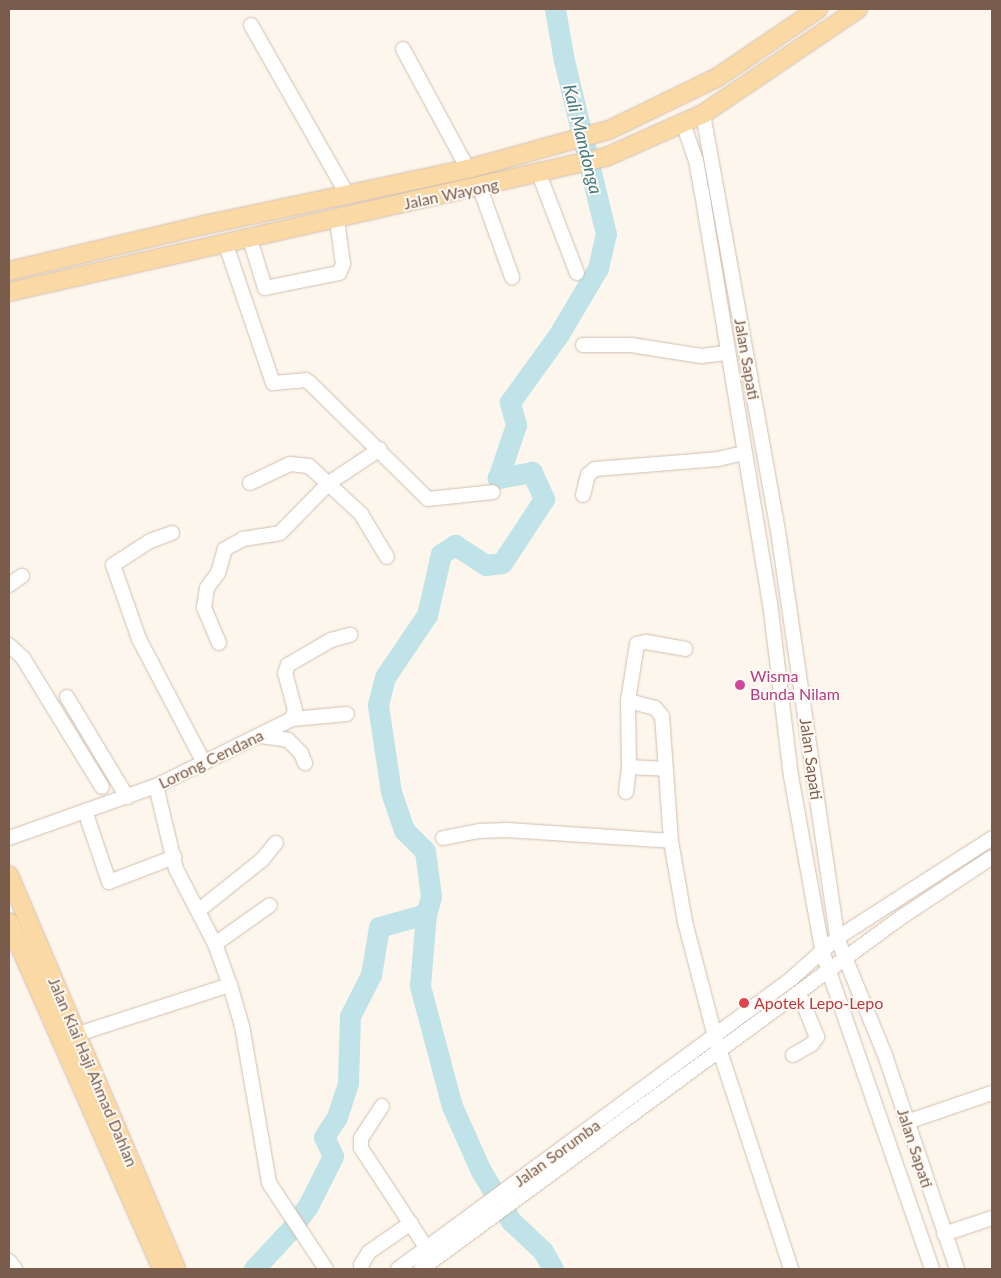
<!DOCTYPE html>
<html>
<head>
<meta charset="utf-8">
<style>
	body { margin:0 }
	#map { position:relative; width:1001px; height:1278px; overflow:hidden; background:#fdf6ec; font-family:Lato,sans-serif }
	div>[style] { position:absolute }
	.river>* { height:21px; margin:-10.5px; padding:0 10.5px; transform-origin:10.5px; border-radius:10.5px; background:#bfe3e8 }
	.roads { filter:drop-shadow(0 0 1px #d1beb0) drop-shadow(0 0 1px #d1beb0) }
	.minor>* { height:14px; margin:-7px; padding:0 7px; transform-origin:7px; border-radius:7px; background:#fff }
	.major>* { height:18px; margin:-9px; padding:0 9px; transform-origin:9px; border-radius:9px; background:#fbd9a5 }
	.dots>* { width:14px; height:14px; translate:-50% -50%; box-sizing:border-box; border:2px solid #fffaf3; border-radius:50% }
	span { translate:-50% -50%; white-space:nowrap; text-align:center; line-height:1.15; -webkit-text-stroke:4px #fffaf3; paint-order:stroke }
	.street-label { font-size:16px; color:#7a5c4d }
	.hotel-label { font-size:16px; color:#b23c85 }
	.left { translate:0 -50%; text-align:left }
	.health-label { font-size:16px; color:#be3a42 }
	.water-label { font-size:18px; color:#437c86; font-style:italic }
	.frame { position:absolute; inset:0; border:10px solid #7a5c4d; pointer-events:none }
</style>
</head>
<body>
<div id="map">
	<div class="river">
		<div style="left:426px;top:914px;width:72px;rotate:94.8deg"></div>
		<div style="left:420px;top:986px;width:124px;rotate:75.1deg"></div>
		<div style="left:452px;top:1106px;width:69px;rotate:66deg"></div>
		<div style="left:480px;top:1169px;width:61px;rotate:59.2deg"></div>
		<div style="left:511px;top:1221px;width:44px;rotate:43.2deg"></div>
		<div style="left:543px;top:1251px;width:21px;rotate:61deg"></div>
		<div style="left:254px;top:1269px;width:54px;rotate:-47.2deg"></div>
		<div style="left:291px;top:1229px;width:29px;rotate:-54deg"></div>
		<div style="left:308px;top:1206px;width:56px;rotate:-63.4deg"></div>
		<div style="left:333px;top:1156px;width:21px;rotate:-115deg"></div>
		<div style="left:324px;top:1137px;width:24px;rotate:-57deg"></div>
		<div style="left:337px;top:1117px;width:36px;rotate:-72deg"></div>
		<div style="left:348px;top:1083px;width:67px;rotate:-88.3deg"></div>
		<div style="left:350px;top:1016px;width:46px;rotate:-62.9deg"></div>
		<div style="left:371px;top:975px;width:49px;rotate:-80.5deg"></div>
		<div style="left:379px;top:927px;width:49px;rotate:-15.5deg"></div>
		<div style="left:426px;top:914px;width:19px;rotate:-74deg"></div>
		<div style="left:431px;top:896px;width:45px;rotate:-97.6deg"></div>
		<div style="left:425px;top:851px;width:30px;rotate:-135deg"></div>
		<div style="left:404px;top:830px;width:40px;rotate:-108.9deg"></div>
		<div style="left:391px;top:792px;width:88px;rotate:-98.5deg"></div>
		<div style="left:378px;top:705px;width:29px;rotate:-76deg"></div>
		<div style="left:385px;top:677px;width:75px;rotate:-55.9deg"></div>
		<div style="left:427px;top:615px;width:63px;rotate:-77.1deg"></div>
		<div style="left:441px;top:554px;width:17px;rotate:-33deg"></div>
		<div style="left:455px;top:545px;width:37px;rotate:33deg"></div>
		<div style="left:486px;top:565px;width:16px;rotate:-7deg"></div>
		<div style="left:502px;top:563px;width:77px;rotate:-56.7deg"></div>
		<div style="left:544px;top:499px;width:30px;rotate:-114deg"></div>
		<div style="left:532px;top:472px;width:35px;rotate:170deg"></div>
		<div style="left:498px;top:478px;width:56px;rotate:-71.2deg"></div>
		<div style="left:516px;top:425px;width:24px;rotate:-105deg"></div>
		<div style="left:510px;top:402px;width:84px;rotate:-54.2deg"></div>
		<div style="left:559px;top:334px;width:77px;rotate:-59.4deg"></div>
		<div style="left:598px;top:268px;width:35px;rotate:-77deg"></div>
		<div style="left:606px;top:234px;width:178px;rotate:-103.6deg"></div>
		<div style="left:564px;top:61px;width:53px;rotate:-99.8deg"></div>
	</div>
	<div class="roads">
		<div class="minor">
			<div style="left:251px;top:25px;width:197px;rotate:60.4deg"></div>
			<div style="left:403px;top:49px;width:136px;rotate:61.6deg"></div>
			<div style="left:703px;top:114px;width:431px;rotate:79.8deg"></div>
			<div style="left:779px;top:538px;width:404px;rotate:81.7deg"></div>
			<div style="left:837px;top:938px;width:126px;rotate:67.7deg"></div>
			<div style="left:885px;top:1055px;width:226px;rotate:71.4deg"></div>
			<div style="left:683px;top:123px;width:39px;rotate:71deg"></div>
			<div style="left:696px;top:160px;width:34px;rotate:80deg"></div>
			<div style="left:702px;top:193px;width:416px;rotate:80.6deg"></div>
			<div style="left:770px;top:603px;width:174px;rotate:83.1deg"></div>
			<div style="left:791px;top:776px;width:181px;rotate:79.8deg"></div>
			<div style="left:823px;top:954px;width:333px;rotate:70.9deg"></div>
			<div style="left:539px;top:174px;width:106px;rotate:69deg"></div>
			<div style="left:480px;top:188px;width:95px;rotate:70.2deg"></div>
			<div style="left:250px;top:239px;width:51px;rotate:73deg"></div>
			<div style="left:265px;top:288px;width:76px;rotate:-11.5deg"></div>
			<div style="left:339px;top:273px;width:10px;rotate:-66deg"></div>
			<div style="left:343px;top:264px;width:44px;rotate:-97.8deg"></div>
			<div style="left:226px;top:245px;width:146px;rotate:71.2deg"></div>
			<div style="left:273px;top:383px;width:33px;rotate:-5deg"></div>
			<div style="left:306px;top:380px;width:5px;rotate:37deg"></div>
			<div style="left:310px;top:383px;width:165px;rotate:44.5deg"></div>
			<div style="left:428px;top:499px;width:65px;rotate:-6.1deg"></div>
			<div style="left:583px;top:345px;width:48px"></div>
			<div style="left:631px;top:345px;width:71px;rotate:8.9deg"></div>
			<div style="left:701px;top:356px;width:25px;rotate:-7deg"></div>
			<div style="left:250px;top:483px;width:44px;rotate:-25.4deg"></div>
			<div style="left:290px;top:464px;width:19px;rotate:6deg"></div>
			<div style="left:309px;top:466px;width:71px;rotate:42.7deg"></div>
			<div style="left:361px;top:514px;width:50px;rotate:58.8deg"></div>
			<div style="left:583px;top:495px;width:21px;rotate:-76deg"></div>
			<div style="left:588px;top:475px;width:9px;rotate:-41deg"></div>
			<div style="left:595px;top:469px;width:123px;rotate:-4.6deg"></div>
			<div style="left:718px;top:459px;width:27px;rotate:-13deg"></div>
			<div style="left:172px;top:533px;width:23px;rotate:160deg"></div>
			<div style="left:150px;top:541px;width:44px;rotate:147deg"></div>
			<div style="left:113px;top:565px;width:78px;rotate:70.6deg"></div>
			<div style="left:139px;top:639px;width:140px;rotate:62.3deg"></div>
			<div style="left:9px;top:585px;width:16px;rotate:-35deg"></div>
			<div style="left:219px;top:643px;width:39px;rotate:-113deg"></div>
			<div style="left:204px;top:607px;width:19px;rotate:-81deg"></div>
			<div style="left:207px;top:588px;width:19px;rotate:-54deg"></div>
			<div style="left:218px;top:573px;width:25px;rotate:-74deg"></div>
			<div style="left:225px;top:549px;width:21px;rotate:-29deg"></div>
			<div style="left:243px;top:539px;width:37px;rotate:-9deg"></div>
			<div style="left:280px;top:533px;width:70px;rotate:-45.6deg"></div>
			<div style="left:329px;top:483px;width:61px;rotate:-33.7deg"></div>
			<div style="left:9px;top:645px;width:19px;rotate:43deg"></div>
			<div style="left:23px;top:658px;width:151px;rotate:58.5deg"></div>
			<div style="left:67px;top:697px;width:117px;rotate:59deg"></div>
			<div style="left:292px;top:719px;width:55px;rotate:-5.2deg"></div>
			<div style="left:261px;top:736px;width:27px;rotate:8deg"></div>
			<div style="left:288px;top:740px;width:18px;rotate:45deg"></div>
			<div style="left:301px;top:753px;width:11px;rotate:68deg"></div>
			<div style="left:629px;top:767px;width:36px;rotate:3deg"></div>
			<div style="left:156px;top:786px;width:85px;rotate:76.5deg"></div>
			<div style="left:176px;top:869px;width:85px;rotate:62.5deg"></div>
			<div style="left:215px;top:944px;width:44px;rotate:69.9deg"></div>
			<div style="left:230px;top:985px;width:43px;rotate:73.7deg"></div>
			<div style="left:242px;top:1026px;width:159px;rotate:80.2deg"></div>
			<div style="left:269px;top:1183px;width:103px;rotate:56.5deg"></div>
			<div style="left:626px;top:792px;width:25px;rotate:-83deg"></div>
			<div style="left:629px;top:767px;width:66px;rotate:-90.9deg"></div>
			<div style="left:85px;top:811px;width:75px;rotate:71.3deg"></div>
			<div style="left:109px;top:882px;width:70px;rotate:-21deg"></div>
			<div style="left:9px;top:838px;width:156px;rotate:-19.5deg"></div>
			<div style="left:156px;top:786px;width:152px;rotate:-26.2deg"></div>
			<div style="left:292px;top:719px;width:9px;rotate:-72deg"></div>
			<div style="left:295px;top:710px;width:38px;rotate:-105deg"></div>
			<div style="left:285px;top:673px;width:9px;rotate:-69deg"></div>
			<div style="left:288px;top:665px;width:50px;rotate:-30.2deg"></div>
			<div style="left:331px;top:640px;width:20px;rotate:-15deg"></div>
			<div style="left:443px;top:838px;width:38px;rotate:-11deg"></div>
			<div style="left:480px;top:831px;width:27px;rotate:-2deg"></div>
			<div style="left:507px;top:830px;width:164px;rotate:3.8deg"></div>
			<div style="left:671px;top:841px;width:82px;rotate:80.2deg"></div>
			<div style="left:685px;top:922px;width:118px;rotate:75.3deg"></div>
			<div style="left:715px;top:1036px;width:245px;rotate:71.9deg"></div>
			<div style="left:671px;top:841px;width:125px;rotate:-94.1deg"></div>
			<div style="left:662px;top:716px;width:11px;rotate:-131deg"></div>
			<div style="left:655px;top:708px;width:28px;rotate:-165deg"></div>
			<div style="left:628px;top:701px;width:58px;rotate:-81deg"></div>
			<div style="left:637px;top:644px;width:9px;rotate:-13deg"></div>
			<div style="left:646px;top:642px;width:40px;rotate:10deg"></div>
			<div style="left:198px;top:911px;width:82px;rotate:-38.6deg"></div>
			<div style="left:262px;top:860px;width:22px;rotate:-51deg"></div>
			<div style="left:215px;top:944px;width:67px;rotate:-35.3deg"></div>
			<div style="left:78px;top:1034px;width:160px;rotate:-17.9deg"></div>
			<div style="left:793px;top:1055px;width:22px;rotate:-30deg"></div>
			<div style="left:812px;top:1044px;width:9px;rotate:-54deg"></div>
			<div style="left:817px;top:1037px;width:48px;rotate:-112.2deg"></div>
			<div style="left:382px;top:1106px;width:38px;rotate:123deg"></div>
			<div style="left:361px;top:1138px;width:10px;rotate:90deg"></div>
			<div style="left:361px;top:1148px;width:121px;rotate:56.8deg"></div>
			<div style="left:907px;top:1122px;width:90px;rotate:-18.8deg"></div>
			<div style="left:944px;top:1234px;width:51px;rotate:-18.4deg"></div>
			<div style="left:9px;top:1261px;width:10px;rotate:53deg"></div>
			<div style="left:362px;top:1269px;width:4px;rotate:-104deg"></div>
			<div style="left:361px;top:1265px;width:15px;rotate:-58deg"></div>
			<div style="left:369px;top:1252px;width:51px;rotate:-34.6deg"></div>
			<div style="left:398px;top:1269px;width:490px;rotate:-36.4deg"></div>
			<div style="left:792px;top:978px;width:60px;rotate:-41.6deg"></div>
			<div style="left:837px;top:938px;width:184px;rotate:-32.8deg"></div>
			<div style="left:421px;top:1269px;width:594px;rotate:-36.23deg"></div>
			<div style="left:900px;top:918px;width:110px;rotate:-33.5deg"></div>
		</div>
		<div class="major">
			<div style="left:9px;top:271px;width:200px;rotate:-13.3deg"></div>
			<div style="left:204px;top:225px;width:270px;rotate:-12deg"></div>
			<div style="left:468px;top:169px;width:146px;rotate:-15.5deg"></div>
			<div style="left:609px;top:130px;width:121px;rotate:-25.9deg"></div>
			<div style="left:718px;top:77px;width:121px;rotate:-34.2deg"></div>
			<div style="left:9px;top:292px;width:612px;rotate:-12.74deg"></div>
			<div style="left:606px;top:157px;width:106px;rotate:-23.9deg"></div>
			<div style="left:703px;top:114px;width:187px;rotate:-34.1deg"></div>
			<div style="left:9px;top:875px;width:428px;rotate:67deg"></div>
			<div style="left:9px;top:922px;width:379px;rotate:66.2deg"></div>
		</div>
	</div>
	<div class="dots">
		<div style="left:740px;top:685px;background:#d1479c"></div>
		<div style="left:744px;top:1003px;background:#e0444e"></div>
	</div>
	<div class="street-label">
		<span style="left:451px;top:194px;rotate:-12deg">Jalan Wayong</span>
		<span style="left:747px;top:359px;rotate:80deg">Jalan Sapati</span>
		<span style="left:211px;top:759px;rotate:-26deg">Lorong Cendana</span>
		<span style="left:811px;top:759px;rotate:82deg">Jalan Sapati</span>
		<span style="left:93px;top:1072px;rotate:67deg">Jalan Kiai Haji Ahmad Dahlan</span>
		<span style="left:915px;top:1148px;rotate:72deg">Jalan Sapati</span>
		<span style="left:557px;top:1153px;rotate:-36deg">Jalan Sorumba</span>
	</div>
	<div class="hotel-label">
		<span class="left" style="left:750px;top:685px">Wisma<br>Bunda Nilam</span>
	</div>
	<div class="health-label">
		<span class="left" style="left:754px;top:1003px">Apotek Lepo-Lepo</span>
	</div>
	<div class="water-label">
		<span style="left:583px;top:139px;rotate:76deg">Kali Mandonga</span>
	</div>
	<div class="frame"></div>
</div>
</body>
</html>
